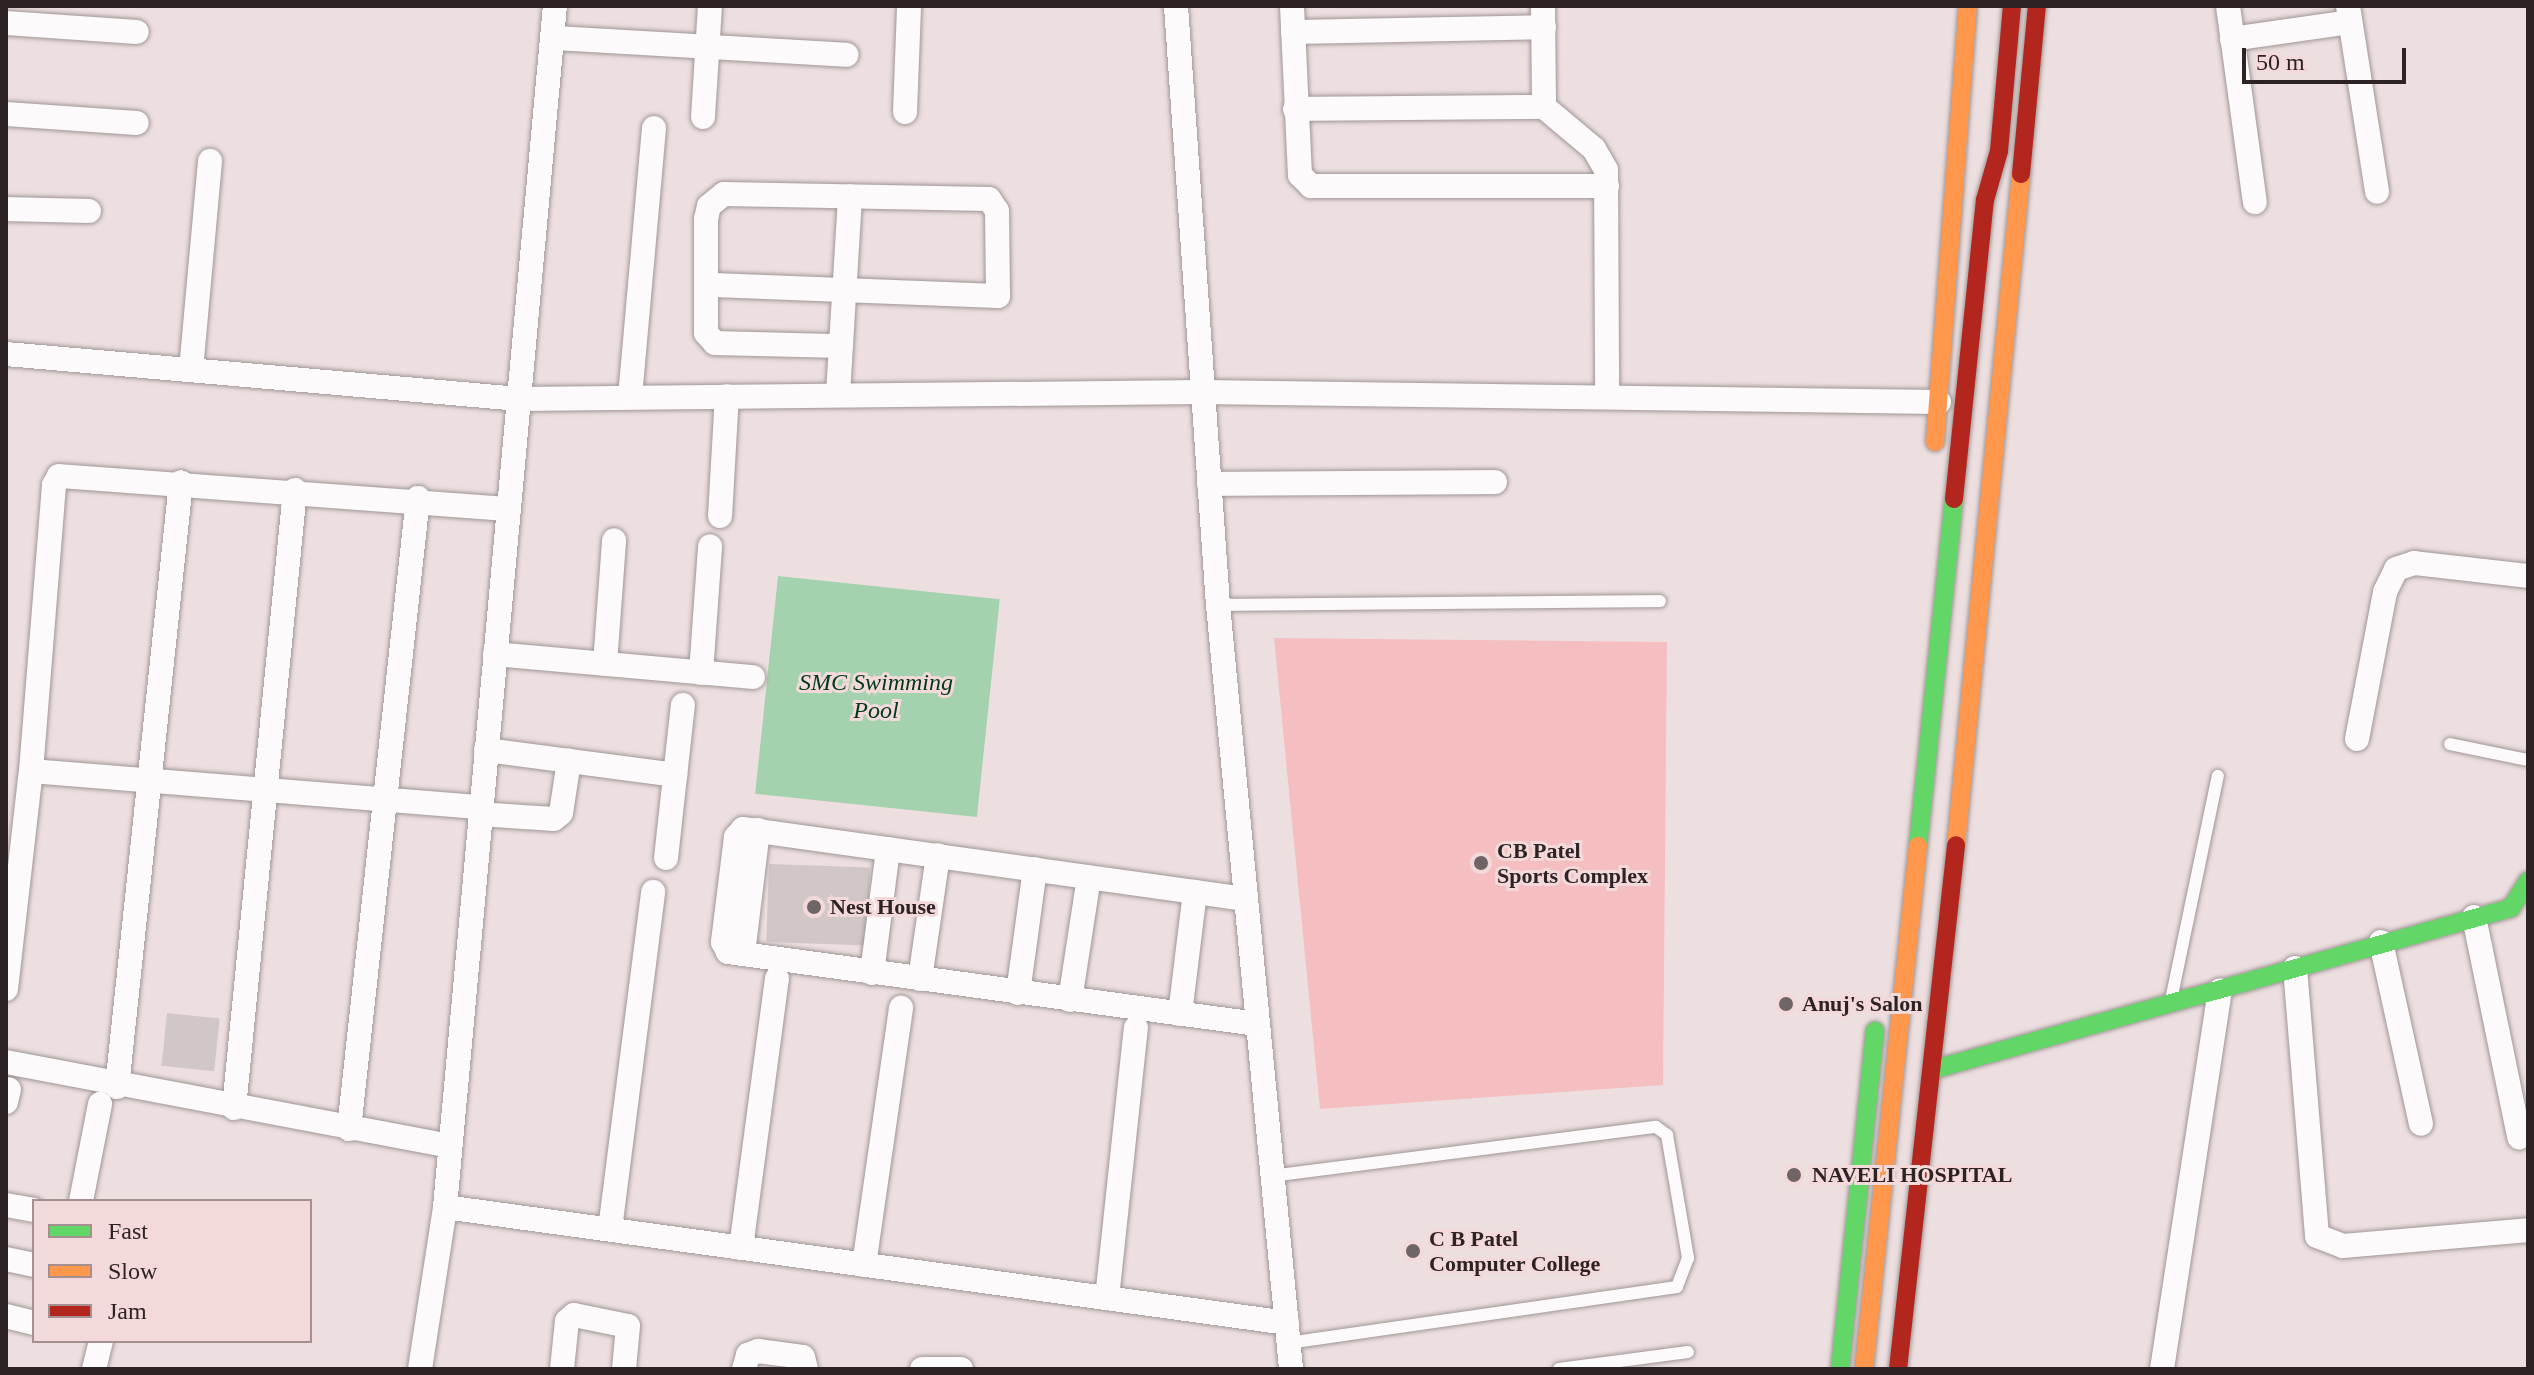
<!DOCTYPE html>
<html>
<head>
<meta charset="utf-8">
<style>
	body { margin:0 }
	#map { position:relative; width:2534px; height:1375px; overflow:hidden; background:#eddfe0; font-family:Georgia,serif }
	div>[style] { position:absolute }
	.green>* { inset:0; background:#f5bfc2 }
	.water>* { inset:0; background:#a4d2ae; transform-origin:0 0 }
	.building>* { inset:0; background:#d2c7c7; transform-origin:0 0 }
	.roads { filter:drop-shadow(0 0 2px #a09696) drop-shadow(0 0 2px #a09696) }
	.lane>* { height:12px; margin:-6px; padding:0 6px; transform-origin:6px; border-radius:6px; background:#fcfafa }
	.street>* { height:24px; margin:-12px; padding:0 12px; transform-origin:12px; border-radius:12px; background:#fcfafa }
	.fast>* { height:18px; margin:-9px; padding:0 9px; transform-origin:9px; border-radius:9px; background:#63d668 }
	.slow>* { height:18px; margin:-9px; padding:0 9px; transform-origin:9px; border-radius:9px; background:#ff974d }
	.jam>* { height:18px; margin:-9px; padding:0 9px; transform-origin:9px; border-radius:9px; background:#b3261e }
	.dots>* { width:22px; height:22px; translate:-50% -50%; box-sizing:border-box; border:4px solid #f3d9da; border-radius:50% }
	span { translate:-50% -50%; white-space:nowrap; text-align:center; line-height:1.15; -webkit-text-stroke:6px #f3d9da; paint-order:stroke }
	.poi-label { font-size:22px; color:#2d2324; font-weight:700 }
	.left { translate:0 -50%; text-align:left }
	.water-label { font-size:24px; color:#003919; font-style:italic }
	.frame { position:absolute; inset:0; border:8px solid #2d2324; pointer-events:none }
	.legend { position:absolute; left:32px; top:1199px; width:280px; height:144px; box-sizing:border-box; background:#f3d9da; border:2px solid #a49091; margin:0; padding:10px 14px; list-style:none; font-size:24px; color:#2d2324 }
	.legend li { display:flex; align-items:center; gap:16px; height:40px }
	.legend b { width:40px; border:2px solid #a49091 }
	.scale { position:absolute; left:2242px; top:48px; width:164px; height:36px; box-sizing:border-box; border:4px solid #2d2324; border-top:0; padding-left:10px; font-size:24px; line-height:28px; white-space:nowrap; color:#2d2324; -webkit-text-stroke:6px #f3d9da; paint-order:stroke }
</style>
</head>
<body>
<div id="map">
	<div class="green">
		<div style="clip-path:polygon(1274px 638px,1667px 642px,1663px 1085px,1320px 1109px)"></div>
	</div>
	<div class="water">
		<div style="left:778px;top:576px;width:223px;height:219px;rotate:6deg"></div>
	</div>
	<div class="building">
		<div style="left:769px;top:864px;width:101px;height:78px;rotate:2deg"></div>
		<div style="left:167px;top:1013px;width:53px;height:53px;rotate:6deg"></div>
	</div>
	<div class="roads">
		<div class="lane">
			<div style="left:1218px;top:605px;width:442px;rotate:-0.5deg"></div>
			<div style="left:2450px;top:744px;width:80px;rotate:11.6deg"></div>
			<div style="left:2171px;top:1000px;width:229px;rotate:-78.2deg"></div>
			<div style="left:1271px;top:1176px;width:388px;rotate:-7.3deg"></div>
			<div style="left:1656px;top:1127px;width:14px;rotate:36deg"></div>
			<div style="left:1667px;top:1135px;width:125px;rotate:80.3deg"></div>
			<div style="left:1688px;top:1258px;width:31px;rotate:111deg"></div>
			<div style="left:1677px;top:1287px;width:393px;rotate:171.8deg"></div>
			<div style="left:1559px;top:1369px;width:130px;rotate:-7.5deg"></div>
		</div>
		<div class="street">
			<div style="left:1176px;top:6px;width:600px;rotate:85.99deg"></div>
			<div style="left:1218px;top:605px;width:767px;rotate:84.54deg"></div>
			<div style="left:1292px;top:6px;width:169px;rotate:87.3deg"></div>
			<div style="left:1300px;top:175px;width:16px;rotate:45deg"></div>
			<div style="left:1311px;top:186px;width:296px"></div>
			<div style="left:1543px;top:6px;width:101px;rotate:89.4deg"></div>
			<div style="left:1544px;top:107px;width:65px;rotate:40deg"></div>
			<div style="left:1594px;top:149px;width:24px;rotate:60deg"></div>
			<div style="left:1606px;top:170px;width:226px;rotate:89.7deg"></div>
			<div style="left:2228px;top:6px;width:198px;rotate:82.2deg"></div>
			<div style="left:2348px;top:6px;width:188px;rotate:81.1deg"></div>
			<div style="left:6px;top:23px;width:131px;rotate:3.9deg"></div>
			<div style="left:1293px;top:32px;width:251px;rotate:-1.1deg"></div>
			<div style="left:555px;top:38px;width:292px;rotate:3.3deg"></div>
			<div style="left:2232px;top:39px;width:119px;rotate:-8.2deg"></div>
			<div style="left:1295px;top:109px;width:249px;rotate:-0.5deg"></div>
			<div style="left:905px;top:112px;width:106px;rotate:-87.8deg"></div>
			<div style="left:6px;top:114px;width:131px;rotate:3.9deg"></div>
			<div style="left:703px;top:117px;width:111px;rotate:-86.4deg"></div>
			<div style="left:724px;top:194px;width:265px;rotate:1.1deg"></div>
			<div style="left:989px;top:199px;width:14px;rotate:56deg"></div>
			<div style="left:997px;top:211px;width:85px;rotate:89.3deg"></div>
			<div style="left:998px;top:296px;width:292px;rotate:-177.8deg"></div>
			<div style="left:706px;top:285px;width:66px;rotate:-90deg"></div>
			<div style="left:706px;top:219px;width:13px;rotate:-77deg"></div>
			<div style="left:709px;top:206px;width:19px;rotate:-39deg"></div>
			<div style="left:6px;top:209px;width:83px;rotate:1.4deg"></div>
			<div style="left:706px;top:285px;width:48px;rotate:90deg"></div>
			<div style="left:706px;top:333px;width:13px;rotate:48deg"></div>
			<div style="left:715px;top:343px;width:126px;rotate:1.4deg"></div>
			<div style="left:6px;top:354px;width:515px;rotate:5.01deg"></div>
			<div style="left:519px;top:399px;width:682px;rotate:-0.59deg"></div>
			<div style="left:1201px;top:392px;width:738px;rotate:0.78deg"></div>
			<div style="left:191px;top:370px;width:210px;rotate:-84.8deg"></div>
			<div style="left:838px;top:394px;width:198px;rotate:-86.5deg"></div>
			<div style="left:630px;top:397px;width:270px;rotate:-84.9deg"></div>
			<div style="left:1209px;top:484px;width:286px;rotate:-0.4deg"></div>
			<div style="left:720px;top:516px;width:120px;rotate:-86.7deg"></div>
			<div style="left:495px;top:654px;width:259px;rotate:5.1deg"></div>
			<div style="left:605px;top:664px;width:124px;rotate:-85.8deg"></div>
			<div style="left:701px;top:673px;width:127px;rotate:-85.9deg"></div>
			<div style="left:2357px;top:739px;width:150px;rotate:-79.2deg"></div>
			<div style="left:2385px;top:592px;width:25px;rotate:-64deg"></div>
			<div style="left:2396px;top:569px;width:19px;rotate:-18deg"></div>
			<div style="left:2414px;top:563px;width:115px;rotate:6.5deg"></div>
			<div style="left:486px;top:750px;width:191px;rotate:7.5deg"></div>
			<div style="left:31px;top:771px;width:451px;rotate:4.6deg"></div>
			<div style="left:480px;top:814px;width:74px;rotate:3.9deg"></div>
			<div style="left:554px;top:819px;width:9px;rotate:-41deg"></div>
			<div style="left:561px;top:813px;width:53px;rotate:-81.3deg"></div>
			<div style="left:666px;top:858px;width:154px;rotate:-83.7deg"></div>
			<div style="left:1245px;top:899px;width:507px;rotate:-172.06deg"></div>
			<div style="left:743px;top:829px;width:11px;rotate:131deg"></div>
			<div style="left:736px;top:837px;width:106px;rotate:97.1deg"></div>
			<div style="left:723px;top:942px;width:11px;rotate:63deg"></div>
			<div style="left:728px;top:952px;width:534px;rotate:7.75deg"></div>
			<div style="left:2474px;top:917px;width:225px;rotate:78.4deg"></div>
			<div style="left:2381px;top:942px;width:186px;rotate:77.6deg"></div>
			<div style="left:743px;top:954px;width:125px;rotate:-83.1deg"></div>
			<div style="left:2295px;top:968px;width:269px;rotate:85.3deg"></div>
			<div style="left:2317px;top:1236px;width:28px;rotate:21deg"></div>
			<div style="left:2343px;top:1246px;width:186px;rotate:-4.9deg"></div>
			<div style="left:872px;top:973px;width:125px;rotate:-82.6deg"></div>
			<div style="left:920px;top:979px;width:125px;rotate:-81.7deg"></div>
			<div style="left:6px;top:989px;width:219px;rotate:-83.5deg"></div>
			<div style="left:31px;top:771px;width:287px;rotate:-85.4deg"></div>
			<div style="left:54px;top:485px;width:10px;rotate:-61deg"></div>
			<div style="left:59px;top:476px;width:451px;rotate:4.2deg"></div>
			<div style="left:1018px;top:993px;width:125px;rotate:-82.2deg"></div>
			<div style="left:1070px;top:1000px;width:124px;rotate:-81.2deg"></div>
			<div style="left:1180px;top:1014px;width:123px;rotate:-83deg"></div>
			<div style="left:6px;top:1062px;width:452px;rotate:10.7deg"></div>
			<div style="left:117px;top:1087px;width:608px;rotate:-83.96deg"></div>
			<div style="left:6px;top:1102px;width:13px;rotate:-77deg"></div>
			<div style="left:234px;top:1108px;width:621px;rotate:-84.36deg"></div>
			<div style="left:349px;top:1129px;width:635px;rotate:-83.76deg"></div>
			<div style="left:81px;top:1201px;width:99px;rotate:-78.9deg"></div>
			<div style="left:6px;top:1205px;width:28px;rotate:10deg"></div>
			<div style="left:445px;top:1207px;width:850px;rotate:7.84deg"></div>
			<div style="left:610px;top:1229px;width:340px;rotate:-82.7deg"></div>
			<div style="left:741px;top:1248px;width:272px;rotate:-82.4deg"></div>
			<div style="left:6px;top:1259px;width:29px;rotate:12deg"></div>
			<div style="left:864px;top:1265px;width:260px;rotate:-81.8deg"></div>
			<div style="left:1107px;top:1298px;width:272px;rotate:-83.9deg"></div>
			<div style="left:6px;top:1316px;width:29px;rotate:14deg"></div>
			<div style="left:94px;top:1369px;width:29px;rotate:-76deg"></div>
			<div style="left:420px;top:1369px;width:164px;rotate:-81.2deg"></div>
			<div style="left:445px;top:1207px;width:1206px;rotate:-84.77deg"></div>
			<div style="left:562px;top:1369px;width:48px;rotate:-84.1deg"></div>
			<div style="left:567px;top:1321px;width:9px;rotate:-41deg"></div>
			<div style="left:574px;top:1315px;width:55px;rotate:11.5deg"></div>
			<div style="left:628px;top:1326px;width:43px;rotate:95.3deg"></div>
			<div style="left:744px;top:1369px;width:15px;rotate:-74deg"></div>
			<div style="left:748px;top:1355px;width:11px;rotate:-22deg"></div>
			<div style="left:758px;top:1351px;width:45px;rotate:7.6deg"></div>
			<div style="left:803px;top:1357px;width:12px;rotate:76deg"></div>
			<div style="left:922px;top:1369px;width:39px"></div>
			<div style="left:2162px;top:1369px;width:383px;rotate:-81.3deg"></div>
		</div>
		<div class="fast">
			<div style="left:1918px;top:846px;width:349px;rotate:-84.1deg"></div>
			<div style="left:1935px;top:1069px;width:598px;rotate:-15.62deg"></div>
			<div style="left:2511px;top:908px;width:32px;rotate:-58deg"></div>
			<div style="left:1840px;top:1369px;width:340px;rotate:-84.1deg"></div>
		</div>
		<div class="slow">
			<div style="left:1935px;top:442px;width:437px;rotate:-85.7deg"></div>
			<div style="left:1956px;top:845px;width:674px;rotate:-84.47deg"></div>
			<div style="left:1864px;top:1369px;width:526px;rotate:-84.11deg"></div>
		</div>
		<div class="jam">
			<div style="left:2021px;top:174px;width:169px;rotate:-84.6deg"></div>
			<div style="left:1954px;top:499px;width:301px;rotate:-84.1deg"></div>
			<div style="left:1985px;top:200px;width:51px;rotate:-74.1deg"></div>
			<div style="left:1999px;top:151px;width:146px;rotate:-84.9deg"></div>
			<div style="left:1898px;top:1369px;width:527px;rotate:-83.68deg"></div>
		</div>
	</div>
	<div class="dots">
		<div style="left:1481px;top:863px;background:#706566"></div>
		<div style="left:814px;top:907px;background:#706566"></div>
		<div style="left:1786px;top:1004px;background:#706566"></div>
		<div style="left:1794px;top:1175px;background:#706566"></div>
		<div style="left:1413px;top:1251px;background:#706566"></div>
	</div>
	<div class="poi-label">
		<span class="left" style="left:1497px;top:863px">CB Patel<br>Sports Complex</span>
		<span class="left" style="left:830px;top:907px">Nest House</span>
		<span class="left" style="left:1802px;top:1004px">Anuj's Salon</span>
		<span class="left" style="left:1812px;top:1175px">NAVELI HOSPITAL</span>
		<span class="left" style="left:1429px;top:1251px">C B Patel<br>Computer College</span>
	</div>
	<div class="water-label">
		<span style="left:876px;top:697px">SMC Swimming<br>Pool</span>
	</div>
	<div class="frame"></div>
	<ul class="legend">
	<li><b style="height:10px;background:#63d668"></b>Fast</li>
	<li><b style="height:10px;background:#ff974d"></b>Slow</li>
	<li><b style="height:10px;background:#b3261e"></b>Jam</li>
	</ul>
	<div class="scale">50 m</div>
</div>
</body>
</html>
